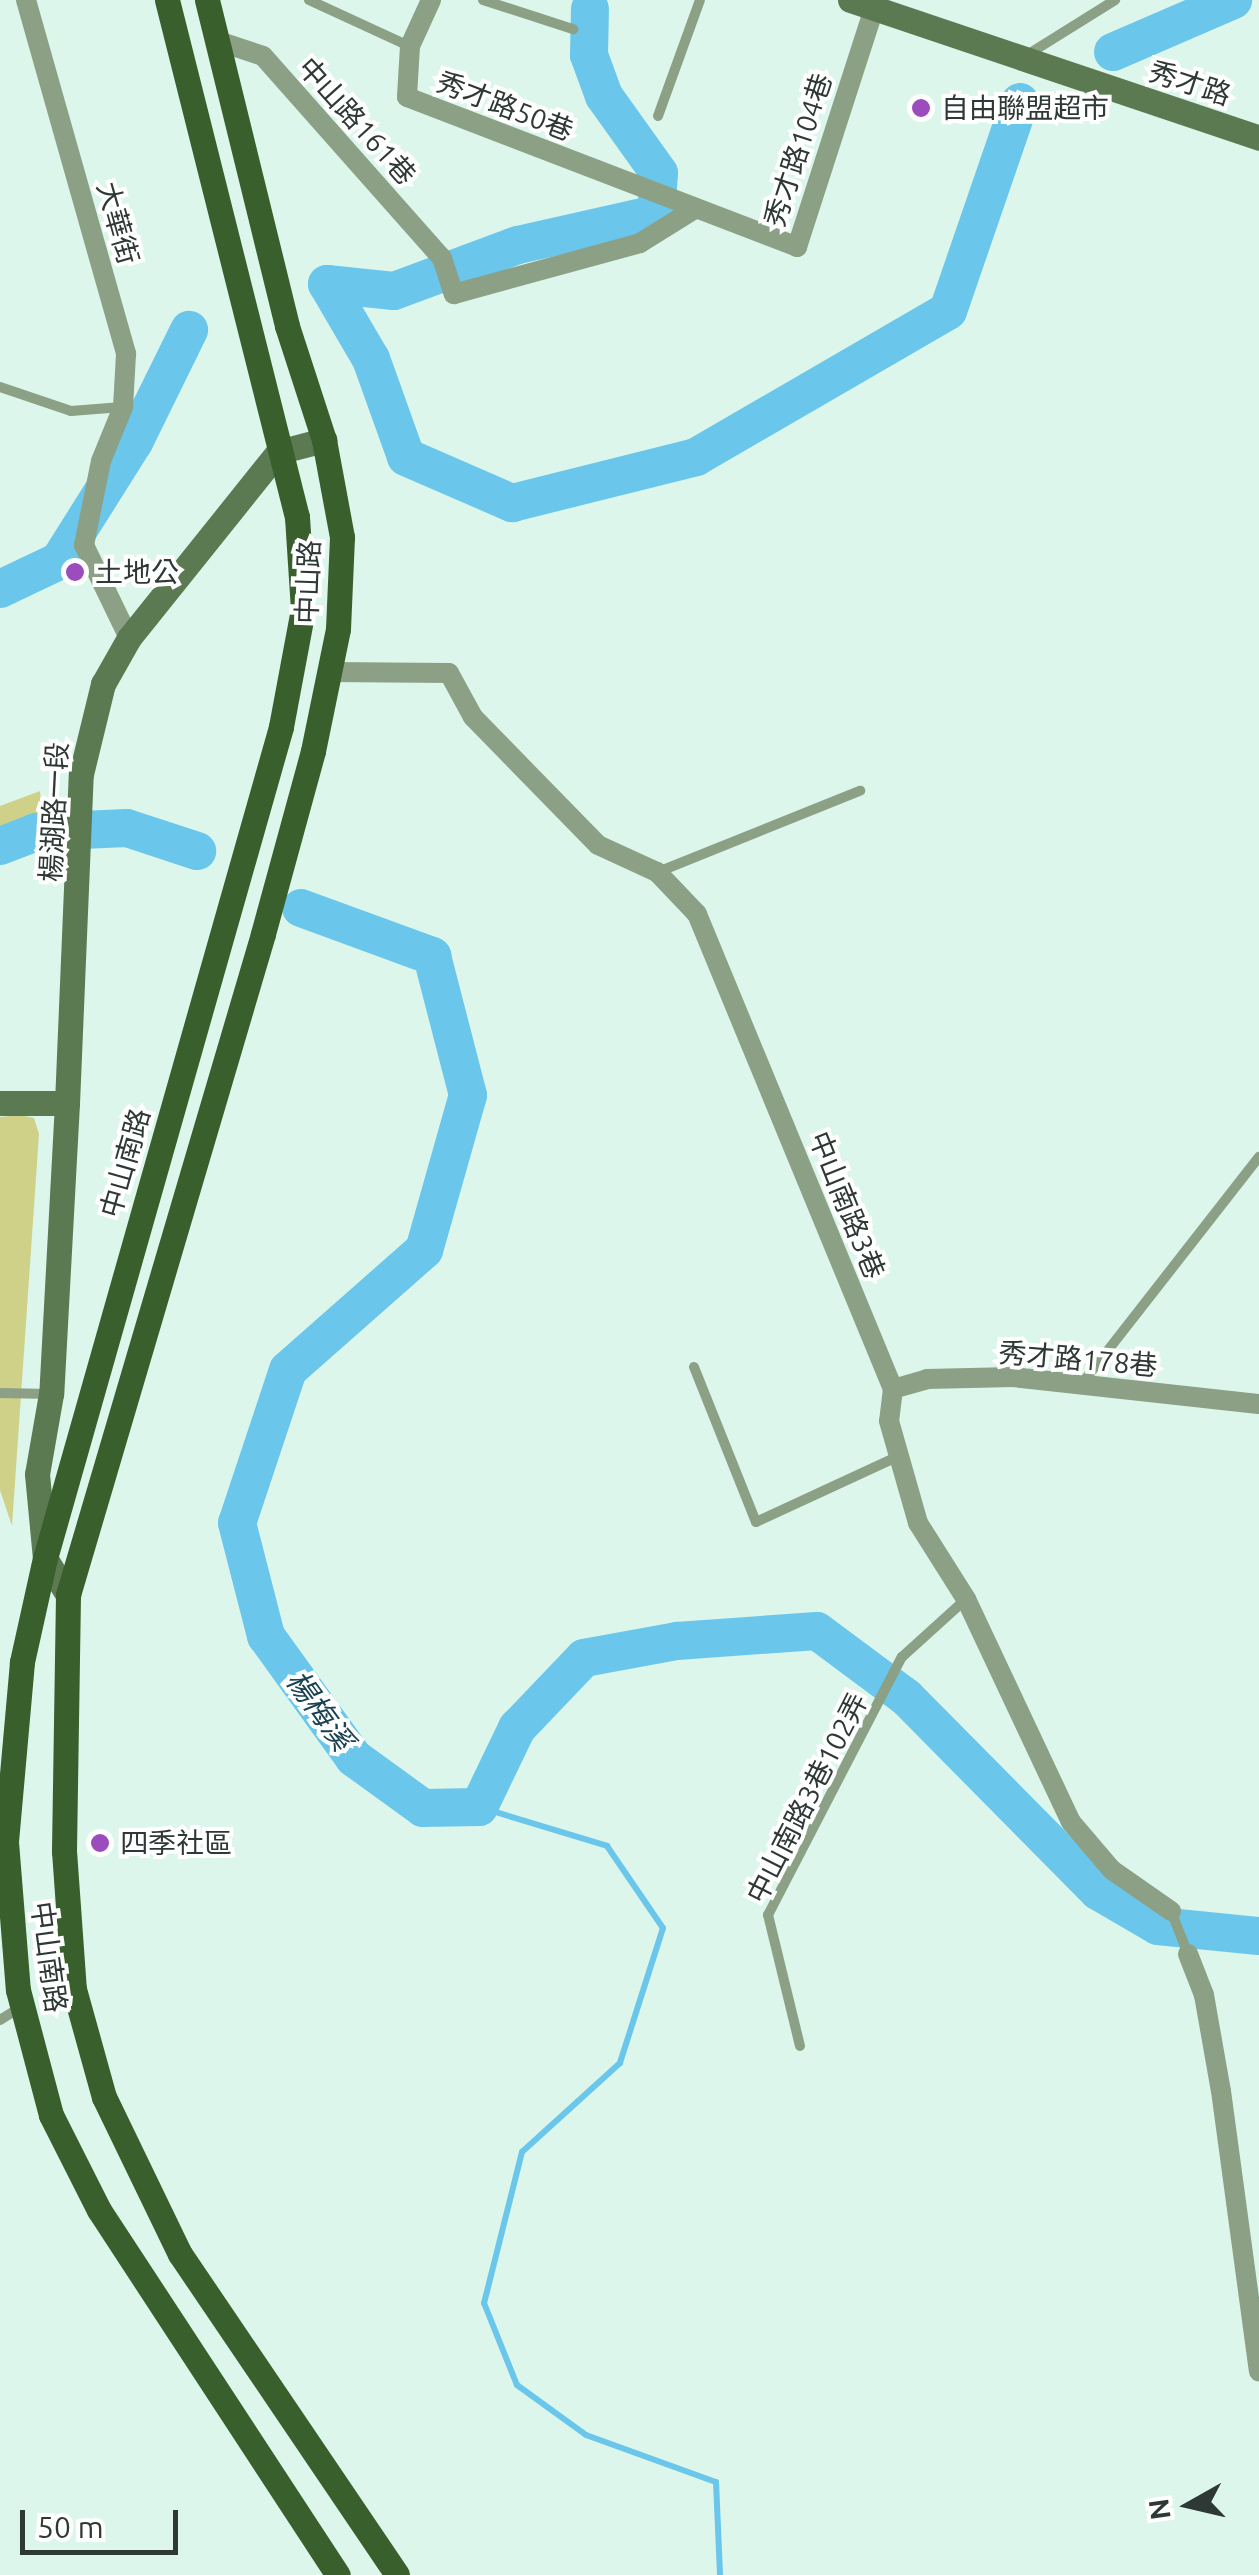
<!DOCTYPE html>
<html>
<head>
<meta charset="utf-8">
<style>
	body { margin:0 }
	#map { position:relative; width:1259px; height:2575px; overflow:hidden; background:#dcf6eb; font-family:Ubuntu,"Noto Sans TC",sans-serif }
	div>[style] { position:absolute }
	.green>* { inset:0; background:#d0d189 }
	.stream>* { height:6px; margin:-3px; padding:0 3px; transform-origin:3px; border-radius:3px; background:#6ac6eb }
	.river>* { height:38px; margin:-19px; padding:0 19px; transform-origin:19px; border-radius:19px; background:#6ac6eb }
	.lane>* { height:10px; margin:-5px; padding:0 5px; transform-origin:5px; border-radius:5px; background:#8ba085 }
	.street>* { height:20px; margin:-10px; padding:0 10px; transform-origin:10px; border-radius:10px; background:#8ba085 }
	.secondary>* { height:25px; margin:-12.5px; padding:0 12.5px; transform-origin:12.5px; border-radius:12.5px; background:#5b7a52 }
	.primary>* { height:25px; margin:-12.5px; padding:0 12.5px; transform-origin:12.5px; border-radius:12.5px; background:#395f2d }
	.dots>* { width:28px; height:28px; translate:-50% -50%; box-sizing:border-box; border:5px solid #fff; border-radius:50% }
	span { translate:-50% -50%; white-space:nowrap; text-align:center; line-height:1.15; -webkit-text-stroke:8px #fff; paint-order:stroke }
	.street-label { font-size:28px; color:#2e3834 }
	.poi-label { font-size:28px; color:#2e3834 }
	.left { translate:0 -50%; text-align:left }
	.water-label { font-size:30px; color:#194353; font-style:italic }
	.north { position:absolute; left:1139px; top:2455px; width:100px; height:100px; -webkit-text-stroke:8px #fff; paint-order:stroke; rotate:262deg; font-size:28px; font-weight:700; line-height:40px; text-align:center; color:#2e3834 }
	.north::after { content:''; display:block; margin:auto; width:35px; height:45px; background:#2e3834; clip-path:polygon(50% 0,100% 100%,50% 72%,0 100%) }
	.scale { position:absolute; left:20px; top:2510px; width:158px; height:45px; box-sizing:border-box; border:5px solid #2e3834; border-top:0; padding-left:12px; font-size:30px; line-height:35px; white-space:nowrap; color:#2e3834; -webkit-text-stroke:8px #fff; paint-order:stroke }
</style>
</head>
<body>
<div id="map">
	<div class="green">
		<div style="clip-path:polygon(40px 791px,42px 816px,0 832px,0 806px)"></div>
		<div style="clip-path:polygon(20px 1115px,34px 1118px,39px 1134px,12px 1526px,0 1490px,0 1117px)"></div>
	</div>
	<div class="stream">
		<div style="left:479px;top:1807px;width:134px;rotate:16.9deg"></div>
		<div style="left:607px;top:1846px;width:99px;rotate:55.7deg"></div>
		<div style="left:663px;top:1928px;width:142px;rotate:107.7deg"></div>
		<div style="left:620px;top:2063px;width:132px;rotate:137.8deg"></div>
		<div style="left:522px;top:2152px;width:156px;rotate:104.1deg"></div>
		<div style="left:484px;top:2303px;width:88px;rotate:68.1deg"></div>
		<div style="left:517px;top:2385px;width:85px;rotate:35.9deg"></div>
		<div style="left:586px;top:2435px;width:138px;rotate:19.9deg"></div>
		<div style="left:716px;top:2482px;width:93px;rotate:87.5deg"></div>
	</div>
	<div class="river">
		<div style="left:1113px;top:52px;width:131px;rotate:-23.4deg"></div>
		<div style="left:327px;top:284px;width:87px;rotate:59.6deg"></div>
		<div style="left:371px;top:359px;width:104px;rotate:70.3deg"></div>
		<div style="left:406px;top:457px;width:116px;rotate:23.5deg"></div>
		<div style="left:512px;top:503px;width:190px;rotate:-14deg"></div>
		<div style="left:696px;top:457px;width:291px;rotate:-30.1deg"></div>
		<div style="left:948px;top:311px;width:221px;rotate:-71deg"></div>
		<div style="left:327px;top:284px;width:67px;rotate:6deg"></div>
		<div style="left:394px;top:291px;width:132px;rotate:-20.4deg"></div>
		<div style="left:518px;top:245px;width:141px;rotate:-12.7deg"></div>
		<div style="left:656px;top:214px;width:41px;rotate:-85.8deg"></div>
		<div style="left:659px;top:173px;width:95px;rotate:-125.5deg"></div>
		<div style="left:604px;top:96px;width:44px;rotate:-110.1deg"></div>
		<div style="left:589px;top:55px;width:46px;rotate:-88.8deg"></div>
		<div style="left:0;top:589px;width:65px;rotate:-25.4deg"></div>
		<div style="left:59px;top:561px;width:141px;rotate:-57.8deg"></div>
		<div style="left:134px;top:442px;width:125px;rotate:-63.8deg"></div>
		<div style="left:0;top:846px;width:39px;rotate:-21deg"></div>
		<div style="left:36px;top:832px;width:91px;rotate:-2.5deg"></div>
		<div style="left:127px;top:828px;width:74px;rotate:18.2deg"></div>
		<div style="left:301px;top:908px;width:140px;rotate:20.1deg"></div>
		<div style="left:432px;top:956px;width:144px;rotate:75.5deg"></div>
		<div style="left:468px;top:1095px;width:161px;rotate:105.8deg"></div>
		<div style="left:424px;top:1250px;width:181px;rotate:138.6deg"></div>
		<div style="left:288px;top:1370px;width:161px;rotate:108.4deg"></div>
		<div style="left:237px;top:1523px;width:117px;rotate:75.6deg"></div>
		<div style="left:266px;top:1636px;width:150px;rotate:54.2deg"></div>
		<div style="left:354px;top:1758px;width:85px;rotate:35.9deg"></div>
		<div style="left:423px;top:1808px;width:56px;rotate:-1deg"></div>
		<div style="left:479px;top:1807px;width:88px;rotate:-64.3deg"></div>
		<div style="left:517px;top:1728px;width:97px;rotate:-46.3deg"></div>
		<div style="left:584px;top:1658px;width:95px;rotate:-10.4deg"></div>
		<div style="left:677px;top:1641px;width:140px;rotate:-4.1deg"></div>
		<div style="left:817px;top:1631px;width:111px;rotate:36.6deg"></div>
		<div style="left:906px;top:1697px;width:273px;rotate:45.3deg"></div>
		<div style="left:1098px;top:1891px;width:69px;rotate:30.3deg"></div>
		<div style="left:1158px;top:1926px;width:101px;rotate:5.7deg"></div>
	</div>
	<div class="lane">
		<div style="left:309px;top:0;width:110px;rotate:24.7deg"></div>
		<div style="left:483px;top:0;width:95px;rotate:17.9deg"></div>
		<div style="left:1027px;top:55px;width:104px;rotate:-32deg"></div>
		<div style="left:658px;top:116px;width:123px;rotate:-70.1deg"></div>
		<div style="left:0;top:387px;width:75px;rotate:18.7deg"></div>
		<div style="left:71px;top:411px;width:51px;rotate:-4.5deg"></div>
		<div style="left:658px;top:872px;width:218px;rotate:-21.9deg"></div>
		<div style="left:694px;top:1367px;width:167px;rotate:68.2deg"></div>
		<div style="left:756px;top:1522px;width:160px;rotate:-24.8deg"></div>
		<div style="left:1080px;top:1386px;width:291px;rotate:-52deg"></div>
		<div style="left:0;top:1393px;width:50px;rotate:1.1deg"></div>
		<div style="left:1171px;top:1911px;width:46px;rotate:68.4deg"></div>
		<div style="left:0;top:2020px;width:26px;rotate:-32deg"></div>
		<div style="left:800px;top:2046px;width:135px;rotate:-103.7deg"></div>
		<div style="left:768px;top:1915px;width:291px;rotate:-62.6deg"></div>
		<div style="left:902px;top:1657px;width:86px;rotate:-42.2deg"></div>
	</div>
	<div class="street">
		<div style="left:26px;top:0;width:368px;rotate:74.2deg"></div>
		<div style="left:126px;top:354px;width:53px;rotate:93.2deg"></div>
		<div style="left:123px;top:407px;width:58px;rotate:112.2deg"></div>
		<div style="left:101px;top:461px;width:86px;rotate:101.4deg"></div>
		<div style="left:84px;top:545px;width:103px;rotate:64.2deg"></div>
		<div style="left:431px;top:0;width:51px;rotate:114.5deg"></div>
		<div style="left:410px;top:46px;width:51px;rotate:93.4deg"></div>
		<div style="left:407px;top:97px;width:418px;rotate:21deg"></div>
		<div style="left:797px;top:247px;width:251px;rotate:-72.1deg"></div>
		<div style="left:218px;top:41px;width:47px;rotate:18.4deg"></div>
		<div style="left:263px;top:56px;width:270px;rotate:48.5deg"></div>
		<div style="left:442px;top:258px;width:38px;rotate:72deg"></div>
		<div style="left:454px;top:294px;width:193px;rotate:-15.3deg"></div>
		<div style="left:640px;top:243px;width:62px;rotate:-31.9deg"></div>
		<div style="left:329px;top:672px;width:120px;rotate:0.5deg"></div>
		<div style="left:449px;top:673px;width:50px;rotate:61.4deg"></div>
		<div style="left:473px;top:717px;width:179px;rotate:45.7deg"></div>
		<div style="left:598px;top:845px;width:65px;rotate:24.6deg"></div>
		<div style="left:657px;top:872px;width:58px;rotate:46.4deg"></div>
		<div style="left:697px;top:914px;width:514px;rotate:67.58deg"></div>
		<div style="left:893px;top:1389px;width:32px;rotate:97deg"></div>
		<div style="left:889px;top:1421px;width:106px;rotate:74.1deg"></div>
		<div style="left:918px;top:1523px;width:90px;rotate:57.7deg"></div>
		<div style="left:966px;top:1599px;width:246px;rotate:64.8deg"></div>
		<div style="left:1071px;top:1822px;width:63px;rotate:49.5deg"></div>
		<div style="left:1112px;top:1870px;width:72px;rotate:34.8deg"></div>
		<div style="left:893px;top:1389px;width:35px;rotate:-16deg"></div>
		<div style="left:927px;top:1379px;width:86px;rotate:-1.3deg"></div>
		<div style="left:1013px;top:1377px;width:247px;rotate:6.3deg"></div>
		<div style="left:1188px;top:1954px;width:44px;rotate:68.7deg"></div>
		<div style="left:1204px;top:1995px;width:97px;rotate:80deg"></div>
		<div style="left:1221px;top:2091px;width:283px;rotate:82.3deg"></div>
	</div>
	<div class="secondary">
		<div style="left:850px;top:0;width:432px;rotate:18.6deg"></div>
		<div style="left:0;top:1103px;width:67px"></div>
		<div style="left:67px;top:1103px;width:329px;rotate:-87.6deg"></div>
		<div style="left:81px;top:774px;width:93px;rotate:-76.3deg"></div>
		<div style="left:103px;top:684px;width:53px;rotate:-60.5deg"></div>
		<div style="left:129px;top:638px;width:238px;rotate:-51.3deg"></div>
		<div style="left:278px;top:452px;width:48px;rotate:-14.6deg"></div>
		<div style="left:67px;top:1103px;width:291px;rotate:93.1deg"></div>
		<div style="left:51px;top:1394px;width:81px;rotate:99.9deg"></div>
		<div style="left:37px;top:1474px;width:84px;rotate:84.6deg"></div>
		<div style="left:45px;top:1558px;width:44px;rotate:58.1deg"></div>
	</div>
	<div class="primary">
		<div style="left:167px;top:0;width:533px;rotate:75.89deg"></div>
		<div style="left:297px;top:517px;width:92px;rotate:86.3deg"></div>
		<div style="left:303px;top:609px;width:120px;rotate:100.6deg"></div>
		<div style="left:281px;top:727px;width:864px;rotate:105.85deg"></div>
		<div style="left:45px;top:1558px;width:107px;rotate:102.5deg"></div>
		<div style="left:22px;top:1662px;width:181px;rotate:95.1deg"></div>
		<div style="left:6px;top:1842px;width:148px;rotate:85.4deg"></div>
		<div style="left:18px;top:1990px;width:129px;rotate:75.2deg"></div>
		<div style="left:51px;top:2115px;width:106px;rotate:63.2deg"></div>
		<div style="left:99px;top:2210px;width:436px;rotate:56.8deg"></div>
		<div style="left:207px;top:0;width:336px;rotate:76.2deg"></div>
		<div style="left:287px;top:326px;width:120px;rotate:72deg"></div>
		<div style="left:324px;top:440px;width:99px;rotate:79.5deg"></div>
		<div style="left:342px;top:537px;width:92px;rotate:92.5deg"></div>
		<div style="left:338px;top:629px;width:125px;rotate:101.6deg"></div>
		<div style="left:313px;top:751px;width:190px;rotate:105.3deg"></div>
		<div style="left:263px;top:934px;width:689px;rotate:106.44deg"></div>
		<div style="left:68px;top:1595px;width:256px;rotate:90.9deg"></div>
		<div style="left:64px;top:1851px;width:138px;rotate:85.9deg"></div>
		<div style="left:74px;top:1989px;width:112px;rotate:74.5deg"></div>
		<div style="left:104px;top:2097px;width:174px;rotate:64.2deg"></div>
		<div style="left:180px;top:2254px;width:387px;rotate:55.9deg"></div>
	</div>
	<div class="dots">
		<div style="left:921px;top:108px;background:#9b4cbd"></div>
		<div style="left:75px;top:572px;background:#9b4cbd"></div>
		<div style="left:100px;top:1843px;background:#9b4cbd"></div>
	</div>
	<div class="street-label">
		<span style="left:1190px;top:83px;rotate:18deg">秀才路</span>
		<span style="left:505px;top:106px;rotate:21deg">秀才路50巷</span>
		<span style="left:357px;top:121px;rotate:48deg">中山路161巷</span>
		<span style="left:798px;top:150px;rotate:-72deg">秀才路104巷</span>
		<span style="left:118px;top:223px;rotate:74deg">大華街</span>
		<span style="left:308px;top:582px;rotate:-88deg">中山路</span>
		<span style="left:54px;top:812px;rotate:-87deg">楊湖路一段</span>
		<span style="left:125px;top:1163px;rotate:-74deg">中山南路</span>
		<span style="left:847px;top:1205px;rotate:68deg">中山南路3巷</span>
		<span style="left:1078px;top:1359px;rotate:5deg">秀才路178巷</span>
		<span style="left:807px;top:1798px;rotate:-63deg">中山南路3巷102弄</span>
		<span style="left:49px;top:1957px;rotate:82deg">中山南路</span>
	</div>
	<div class="poi-label">
		<span class="left" style="left:941px;top:108px">自由聯盟超市</span>
		<span class="left" style="left:95px;top:572px">土地公</span>
		<span class="left" style="left:120px;top:1843px">四季社區</span>
	</div>
	<div class="water-label">
		<span style="left:320px;top:1710px;rotate:54deg">楊梅溪</span>
	</div>
	<div class="north">N</div>
	<div class="scale">50 m</div>
</div>
</body>
</html>
